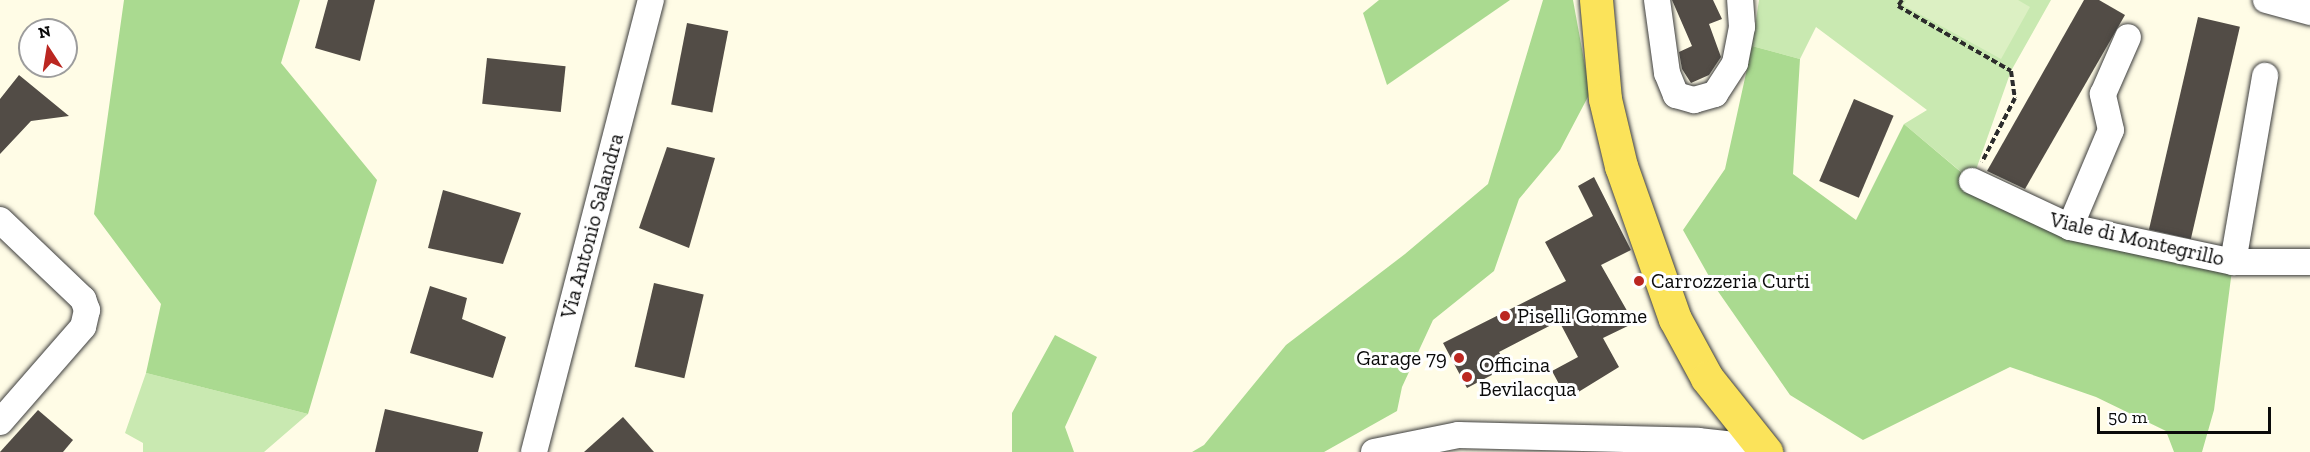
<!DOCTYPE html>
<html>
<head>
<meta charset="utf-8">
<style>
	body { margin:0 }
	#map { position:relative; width:2310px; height:452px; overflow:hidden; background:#fffce6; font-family:"Zilla Slab",serif }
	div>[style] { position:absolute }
	.green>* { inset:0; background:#c9e9b1 }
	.forest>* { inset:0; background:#aada90 }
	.pitch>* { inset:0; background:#dcf0c3 }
	.building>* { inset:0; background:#524c46; transform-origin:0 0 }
	.path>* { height:4px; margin-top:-2px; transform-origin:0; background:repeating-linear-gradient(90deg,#2c2c2c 0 6px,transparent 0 9px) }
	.roads { filter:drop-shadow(0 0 2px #3d3d3d) drop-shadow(0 0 2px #3d3d3d) }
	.minor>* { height:26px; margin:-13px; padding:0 13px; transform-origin:13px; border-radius:13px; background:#fff }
	.major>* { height:33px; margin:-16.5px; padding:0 16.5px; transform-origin:16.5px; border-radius:16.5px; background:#fbe35a }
	.dots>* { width:16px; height:16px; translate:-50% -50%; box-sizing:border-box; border:3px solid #fff; border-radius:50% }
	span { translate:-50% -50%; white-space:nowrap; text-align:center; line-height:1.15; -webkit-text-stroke:6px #fff; paint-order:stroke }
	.street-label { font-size:21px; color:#0a0a0a }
	.poi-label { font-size:21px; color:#0a0a0a }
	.left { translate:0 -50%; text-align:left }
	.right { translate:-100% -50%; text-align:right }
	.north { position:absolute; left:18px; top:18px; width:60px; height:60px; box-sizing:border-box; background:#fff; border:2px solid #9d9d9d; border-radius:50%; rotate:348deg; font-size:16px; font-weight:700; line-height:24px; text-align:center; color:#0a0a0a }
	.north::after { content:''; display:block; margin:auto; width:21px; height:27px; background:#bb2721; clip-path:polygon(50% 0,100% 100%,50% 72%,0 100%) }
	.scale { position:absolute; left:2097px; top:407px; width:174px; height:27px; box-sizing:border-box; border:3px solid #0a0a0a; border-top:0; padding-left:8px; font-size:18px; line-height:21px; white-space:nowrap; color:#0a0a0a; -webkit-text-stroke:4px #fff; paint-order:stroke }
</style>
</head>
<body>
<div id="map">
	<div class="green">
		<div style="clip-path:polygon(1759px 0,2051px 0,2011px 71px,1972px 181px,1904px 124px,1927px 110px,1816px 27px,1800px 59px,1752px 46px)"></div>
		<div style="clip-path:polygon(146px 373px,308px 414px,264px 452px,143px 452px,143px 443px,125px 433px)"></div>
	</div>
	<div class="forest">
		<div style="clip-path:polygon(124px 0,300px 0,281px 63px,377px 180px,308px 414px,146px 373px,161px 304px,94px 214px)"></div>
		<div style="clip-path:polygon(1379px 0,1510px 0,1387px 85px,1363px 13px)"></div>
		<div style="clip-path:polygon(1543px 0,1573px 0,1590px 93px,1560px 150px,1519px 199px,1494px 271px,1433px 320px,1402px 387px,1397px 411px,1324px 452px,1192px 452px,1204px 445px,1286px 345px,1405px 254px,1488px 184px)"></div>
		<div style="clip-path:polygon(1752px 46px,1800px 59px,1793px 174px,1856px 220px,1904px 124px,1968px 178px,2232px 270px,2214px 410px,2202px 452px,2174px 452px,2166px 431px,2096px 397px,2010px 367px,1863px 440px,1790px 395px,1715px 287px,1683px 230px,1725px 169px)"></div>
		<div style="clip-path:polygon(1055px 335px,1097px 357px,1065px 427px,1074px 452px,1012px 452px,1012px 413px)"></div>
	</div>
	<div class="pitch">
		<div style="clip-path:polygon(1906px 0,2018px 0,2030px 7px,2001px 59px,1903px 5px)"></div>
	</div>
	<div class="building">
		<div style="clip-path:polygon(328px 0,375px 0,360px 61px,315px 48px)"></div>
		<div style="clip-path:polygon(1672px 0,1713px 0,1722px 19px,1709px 24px,1721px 57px,1709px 75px,1691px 83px,1682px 69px,1679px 52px,1692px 46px)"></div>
		<div style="clip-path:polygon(2084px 0,2099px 0,2125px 15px,2025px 189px,1987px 171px)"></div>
		<div style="left:2198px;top:17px;width:43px;height:218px;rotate:13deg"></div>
		<div style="left:687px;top:23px;width:42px;height:83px;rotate:11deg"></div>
		<div style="left:487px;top:58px;width:79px;height:46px;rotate:6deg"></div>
		<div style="clip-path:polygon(19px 75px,69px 116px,31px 121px,0 154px,0 99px)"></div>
		<div style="left:1854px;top:99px;width:43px;height:89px;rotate:23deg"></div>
		<div style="clip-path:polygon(667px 147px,715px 158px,689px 248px,639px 228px)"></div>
		<div style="clip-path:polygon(1594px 177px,1631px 250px,1601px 265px,1634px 323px,1603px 338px,1619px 367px,1567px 399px,1552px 371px,1578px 357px,1559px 321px,1499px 352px,1507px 367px,1467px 388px,1443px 343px,1566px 281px,1545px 242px,1593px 216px,1578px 186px)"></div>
		<div style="clip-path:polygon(443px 190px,521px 213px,503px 264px,428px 248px)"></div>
		<div style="left:654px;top:283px;width:51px;height:86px;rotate:13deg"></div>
		<div style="clip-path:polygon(430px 286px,467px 298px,462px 319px,506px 337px,493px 378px,410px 353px)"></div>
		<div style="clip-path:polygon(385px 409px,483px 432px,478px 452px,375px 452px)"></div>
		<div style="clip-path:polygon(38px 410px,73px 440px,63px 452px,0 452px)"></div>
		<div style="clip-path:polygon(623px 417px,654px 452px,584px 452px)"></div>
	</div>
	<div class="path">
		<div style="left:1902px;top:0;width:7px;rotate:124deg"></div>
		<div style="left:1898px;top:6px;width:130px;rotate:29.9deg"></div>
		<div style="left:2011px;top:71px;width:27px;rotate:82deg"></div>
		<div style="left:2015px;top:98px;width:72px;rotate:117.3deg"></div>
	</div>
	<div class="roads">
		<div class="minor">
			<div style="left:1657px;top:0;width:74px;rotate:82.2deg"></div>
			<div style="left:1667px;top:73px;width:24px;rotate:68deg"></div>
			<div style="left:1676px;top:95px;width:19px;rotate:16deg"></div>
			<div style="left:1694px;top:100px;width:22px;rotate:-16deg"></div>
			<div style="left:1715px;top:94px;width:37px;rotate:-57deg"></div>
			<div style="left:1735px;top:63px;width:37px;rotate:-79deg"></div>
			<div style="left:1742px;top:27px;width:27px;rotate:-94deg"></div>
			<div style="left:2266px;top:0;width:46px;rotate:15.3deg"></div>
			<div style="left:1972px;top:181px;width:108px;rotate:25.1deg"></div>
			<div style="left:2070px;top:227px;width:167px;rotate:12.1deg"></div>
			<div style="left:2233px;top:262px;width:77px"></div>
			<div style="left:0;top:220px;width:115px;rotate:43.6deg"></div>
			<div style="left:83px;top:299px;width:12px;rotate:70deg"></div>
			<div style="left:87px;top:310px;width:17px;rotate:103deg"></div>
			<div style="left:83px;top:327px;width:126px;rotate:131.1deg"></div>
			<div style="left:2070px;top:227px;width:105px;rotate:-67.1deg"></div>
			<div style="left:2111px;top:130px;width:37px;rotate:-103deg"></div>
			<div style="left:2103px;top:94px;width:62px;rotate:-66.3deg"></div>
			<div style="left:2233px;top:262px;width:189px;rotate:-80.2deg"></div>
			<div style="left:534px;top:452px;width:467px;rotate:-75.5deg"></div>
			<div style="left:1374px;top:452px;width:86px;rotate:-11.4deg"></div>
			<div style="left:1458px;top:435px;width:240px;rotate:1.4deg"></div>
			<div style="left:1698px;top:441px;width:64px;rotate:6.2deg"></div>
		</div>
		<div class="major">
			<div style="left:1596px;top:0;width:99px;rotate:84.8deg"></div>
			<div style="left:1605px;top:99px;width:69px;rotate:76.6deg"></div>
			<div style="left:1621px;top:166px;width:162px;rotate:70.6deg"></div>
			<div style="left:1675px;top:319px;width:67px;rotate:61.5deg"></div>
			<div style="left:1707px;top:378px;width:95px;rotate:51.4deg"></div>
		</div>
	</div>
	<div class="dots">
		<div style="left:1639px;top:281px;background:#bb2721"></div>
		<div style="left:1505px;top:316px;background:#bb2721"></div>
		<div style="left:1459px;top:358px;background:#bb2721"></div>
		<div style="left:1467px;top:377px;background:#bb2721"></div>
	</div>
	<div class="street-label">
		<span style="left:592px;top:226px;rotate:-75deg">Via Antonio Salandra</span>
		<span style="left:2137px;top:239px;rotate:13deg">Viale di Montegrillo</span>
	</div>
	<div class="poi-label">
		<span class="left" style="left:1651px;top:281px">Carrozzeria Curti</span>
		<span class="left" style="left:1517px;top:316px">Piselli Gomme</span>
		<span class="right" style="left:1447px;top:358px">Garage 79</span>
		<span class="left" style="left:1479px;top:377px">Officina<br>Bevilacqua</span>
	</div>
	<div class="north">N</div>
	<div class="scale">50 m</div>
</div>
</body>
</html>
